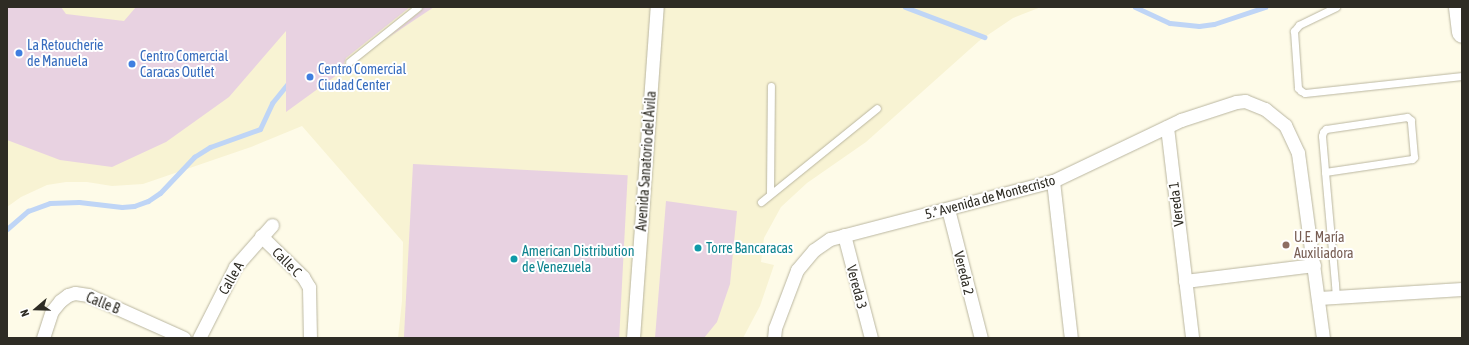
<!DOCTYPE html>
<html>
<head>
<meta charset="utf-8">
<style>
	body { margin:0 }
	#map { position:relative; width:1469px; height:345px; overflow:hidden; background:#fefbe8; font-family:"Asap Condensed",sans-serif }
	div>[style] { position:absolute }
	.built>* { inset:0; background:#f8f3d3 }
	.stream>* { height:5px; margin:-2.5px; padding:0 2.5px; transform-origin:2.5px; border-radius:2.5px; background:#bfd5f6 }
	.building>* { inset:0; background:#e8d2e1; transform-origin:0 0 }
	.roads { filter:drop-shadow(0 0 1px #bab6a0) drop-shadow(0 0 1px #bab6a0) }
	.service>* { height:7px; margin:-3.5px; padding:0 3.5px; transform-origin:3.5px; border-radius:3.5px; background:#fff }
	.minor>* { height:13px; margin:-6.5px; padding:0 6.5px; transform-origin:6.5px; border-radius:6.5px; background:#fff }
	.primary>* { height:21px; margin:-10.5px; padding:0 10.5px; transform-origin:10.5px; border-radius:10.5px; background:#fff }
	.dots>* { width:11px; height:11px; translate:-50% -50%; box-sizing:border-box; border:2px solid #fff; border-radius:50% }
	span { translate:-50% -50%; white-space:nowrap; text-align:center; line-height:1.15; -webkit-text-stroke:4px #fff; paint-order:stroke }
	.shop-label { font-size:14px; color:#366cbe }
	.left { translate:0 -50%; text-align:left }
	.street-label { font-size:14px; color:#2e2c24 }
	.education-label { font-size:14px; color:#785e54 }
	.culture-label { font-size:14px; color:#0d838f }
	.frame { position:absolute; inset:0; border:8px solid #2e2c24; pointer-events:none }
	.north { position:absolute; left:16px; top:289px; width:40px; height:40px; -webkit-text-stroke:3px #fff; paint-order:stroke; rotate:250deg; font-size:11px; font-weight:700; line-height:16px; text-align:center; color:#2e2c24 }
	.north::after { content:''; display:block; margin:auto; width:14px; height:18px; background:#2e2c24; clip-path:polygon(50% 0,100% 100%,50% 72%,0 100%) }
</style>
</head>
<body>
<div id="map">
	<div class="built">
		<div style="clip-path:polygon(7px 7px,1041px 7px,1013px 18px,979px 41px,866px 142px,807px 183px,781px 207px,764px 238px,761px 262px,774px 265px,760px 306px,743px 338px,398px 338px,402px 301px,403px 242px,302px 126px,251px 147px,143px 184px,112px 186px,87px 182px,66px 182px,47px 185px,21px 197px,7px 207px)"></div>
	</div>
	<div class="stream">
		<div style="left:905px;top:7px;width:85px;rotate:20.8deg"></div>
		<div style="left:1135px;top:7px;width:38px;rotate:25deg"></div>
		<div style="left:1170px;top:23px;width:29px;rotate:6deg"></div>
		<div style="left:1199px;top:26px;width:15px;rotate:-8deg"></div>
		<div style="left:1214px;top:24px;width:54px;rotate:-18.4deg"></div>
		<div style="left:7px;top:229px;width:28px;rotate:-41deg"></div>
		<div style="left:28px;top:211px;width:23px;rotate:-20deg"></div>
		<div style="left:50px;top:203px;width:29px;rotate:-2deg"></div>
		<div style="left:79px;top:202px;width:43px;rotate:6.6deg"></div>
		<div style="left:122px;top:207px;width:12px;rotate:-5deg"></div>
		<div style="left:134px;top:206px;width:15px;rotate:-20deg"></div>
		<div style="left:148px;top:201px;width:14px;rotate:-34deg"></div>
		<div style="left:160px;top:193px;width:50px;rotate:-46.6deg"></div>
		<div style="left:194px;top:157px;width:19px;rotate:-32deg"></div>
		<div style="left:210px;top:147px;width:53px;rotate:-19.8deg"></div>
		<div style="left:260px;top:129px;width:29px;rotate:-65deg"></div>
		<div style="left:272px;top:103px;width:28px;rotate:-51deg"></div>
	</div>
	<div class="building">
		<div style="clip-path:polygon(7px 7px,61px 7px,66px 14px,124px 21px,136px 7px,410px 7px,346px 58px,344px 63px,348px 67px,286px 112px,286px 31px,229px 97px,166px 142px,112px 167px,60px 160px,7px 140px)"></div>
		<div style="clip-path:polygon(423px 7px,434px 7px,386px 39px,421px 11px)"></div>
		<div style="left:413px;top:164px;width:215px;height:174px;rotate:3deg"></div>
		<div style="clip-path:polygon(666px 201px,737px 211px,730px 284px,717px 322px,704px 338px,655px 338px)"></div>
	</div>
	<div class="roads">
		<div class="service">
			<div style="left:1336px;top:7px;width:41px;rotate:154.1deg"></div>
			<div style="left:1299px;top:25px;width:8px;rotate:130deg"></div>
			<div style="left:1294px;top:31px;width:57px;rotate:86deg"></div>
			<div style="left:1298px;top:88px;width:4px;rotate:45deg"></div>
			<div style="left:1301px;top:91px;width:4px;rotate:27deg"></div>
			<div style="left:1305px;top:93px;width:158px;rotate:-6.2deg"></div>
			<div style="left:349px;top:62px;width:88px;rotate:-38.6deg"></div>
			<div style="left:1325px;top:172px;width:88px;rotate:-8.5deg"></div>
			<div style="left:1412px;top:159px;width:3px;rotate:-45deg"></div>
			<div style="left:1414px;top:157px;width:37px;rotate:-95deg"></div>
			<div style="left:1411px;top:120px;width:5px;rotate:-143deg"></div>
			<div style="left:1407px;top:117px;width:82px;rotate:171.6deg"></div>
			<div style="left:1326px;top:129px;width:4px;rotate:135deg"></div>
			<div style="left:1323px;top:132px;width:4px;rotate:104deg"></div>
			<div style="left:1322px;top:136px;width:36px;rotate:85deg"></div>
			<div style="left:1325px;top:172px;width:112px;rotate:84.9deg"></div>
			<div style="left:1335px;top:284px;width:13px;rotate:86deg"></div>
			<div style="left:770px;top:193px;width:107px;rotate:-89.5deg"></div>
			<div style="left:761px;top:202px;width:149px;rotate:-39deg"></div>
		</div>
		<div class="minor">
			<div style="left:1167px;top:127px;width:212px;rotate:83.2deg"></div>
			<div style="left:1053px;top:181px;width:158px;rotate:83.5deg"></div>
			<div style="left:948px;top:209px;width:133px;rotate:75.7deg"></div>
			<div style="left:844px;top:235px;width:106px;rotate:75.3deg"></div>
			<div style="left:261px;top:236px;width:59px;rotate:44.3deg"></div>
			<div style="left:303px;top:277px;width:12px;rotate:59deg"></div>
			<div style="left:309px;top:287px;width:51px;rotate:88.9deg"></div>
			<div style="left:1185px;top:281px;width:130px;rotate:-7.1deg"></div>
			<div style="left:1319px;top:298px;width:143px;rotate:-3.6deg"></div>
			<div style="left:43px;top:338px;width:28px;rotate:-72deg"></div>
			<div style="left:52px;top:311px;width:13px;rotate:-51deg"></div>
			<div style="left:60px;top:301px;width:10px;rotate:-37deg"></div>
			<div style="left:68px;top:295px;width:7px;rotate:-16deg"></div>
			<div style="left:75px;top:293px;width:13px;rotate:9deg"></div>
			<div style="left:88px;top:295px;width:105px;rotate:24.1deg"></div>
			<div style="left:199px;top:338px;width:80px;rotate:-63.1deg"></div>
			<div style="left:235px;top:267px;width:56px;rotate:-48.6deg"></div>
			<div style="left:633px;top:338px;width:332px;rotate:-85.9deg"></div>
			<div style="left:774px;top:338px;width:10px;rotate:-84deg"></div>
			<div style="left:775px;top:328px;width:62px;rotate:-69.2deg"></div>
			<div style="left:797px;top:270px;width:26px;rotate:-50deg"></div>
			<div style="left:814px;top:250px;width:19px;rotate:-35deg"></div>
			<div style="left:830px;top:239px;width:230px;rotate:-14.6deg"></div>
			<div style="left:1053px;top:181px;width:142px;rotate:-25.5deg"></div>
			<div style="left:1181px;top:120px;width:58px;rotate:-18.1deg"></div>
			<div style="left:1236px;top:102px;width:9px;rotate:-6deg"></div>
			<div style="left:1245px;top:101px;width:22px;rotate:22deg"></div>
			<div style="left:1265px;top:109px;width:26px;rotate:39deg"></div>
			<div style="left:1285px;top:125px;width:31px;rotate:65deg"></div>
			<div style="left:1298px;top:153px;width:187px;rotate:82.3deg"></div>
		</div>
		<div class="primary">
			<div style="left:1459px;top:7px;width:25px;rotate:83deg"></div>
		</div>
	</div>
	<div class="dots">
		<div style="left:19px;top:53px;background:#3f7fe0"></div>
		<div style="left:132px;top:64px;background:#3f7fe0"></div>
		<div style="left:310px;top:77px;background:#3f7fe0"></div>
		<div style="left:1286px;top:245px;background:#8d6e63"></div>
		<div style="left:698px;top:248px;background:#0f9aa8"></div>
		<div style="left:514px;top:259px;background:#0f9aa8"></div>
	</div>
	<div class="shop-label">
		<span class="left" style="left:27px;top:53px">La Retoucherie<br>de Manuela</span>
		<span class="left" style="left:140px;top:64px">Centro Comercial<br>Caracas Outlet</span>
		<span class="left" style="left:318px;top:77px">Centro Comercial<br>Ciudad Center</span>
	</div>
	<div class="street-label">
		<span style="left:646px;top:161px;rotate:-86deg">Avenida Sanatorio del Ávila</span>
		<span style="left:990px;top:197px;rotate:-15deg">5.ª Avenida de Montecristo</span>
		<span style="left:1176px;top:204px;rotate:-97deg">Vereda 1</span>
		<span style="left:287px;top:262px;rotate:45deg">Calle C</span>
		<span style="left:964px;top:273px;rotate:76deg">Vereda 2</span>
		<span style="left:231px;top:278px;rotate:-60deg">Calle A</span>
		<span style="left:857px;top:287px;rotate:75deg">Vereda 3</span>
		<span style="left:103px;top:303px;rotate:22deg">Calle B</span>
	</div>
	<div class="education-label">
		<span class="left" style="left:1294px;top:245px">U.E. María<br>Auxiliadora</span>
	</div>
	<div class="culture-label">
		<span class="left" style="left:706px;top:248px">Torre Bancaracas</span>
		<span class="left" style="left:522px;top:259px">American Distribution<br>de Venezuela</span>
	</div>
	<div class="frame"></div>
	<div class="north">N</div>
</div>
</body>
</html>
